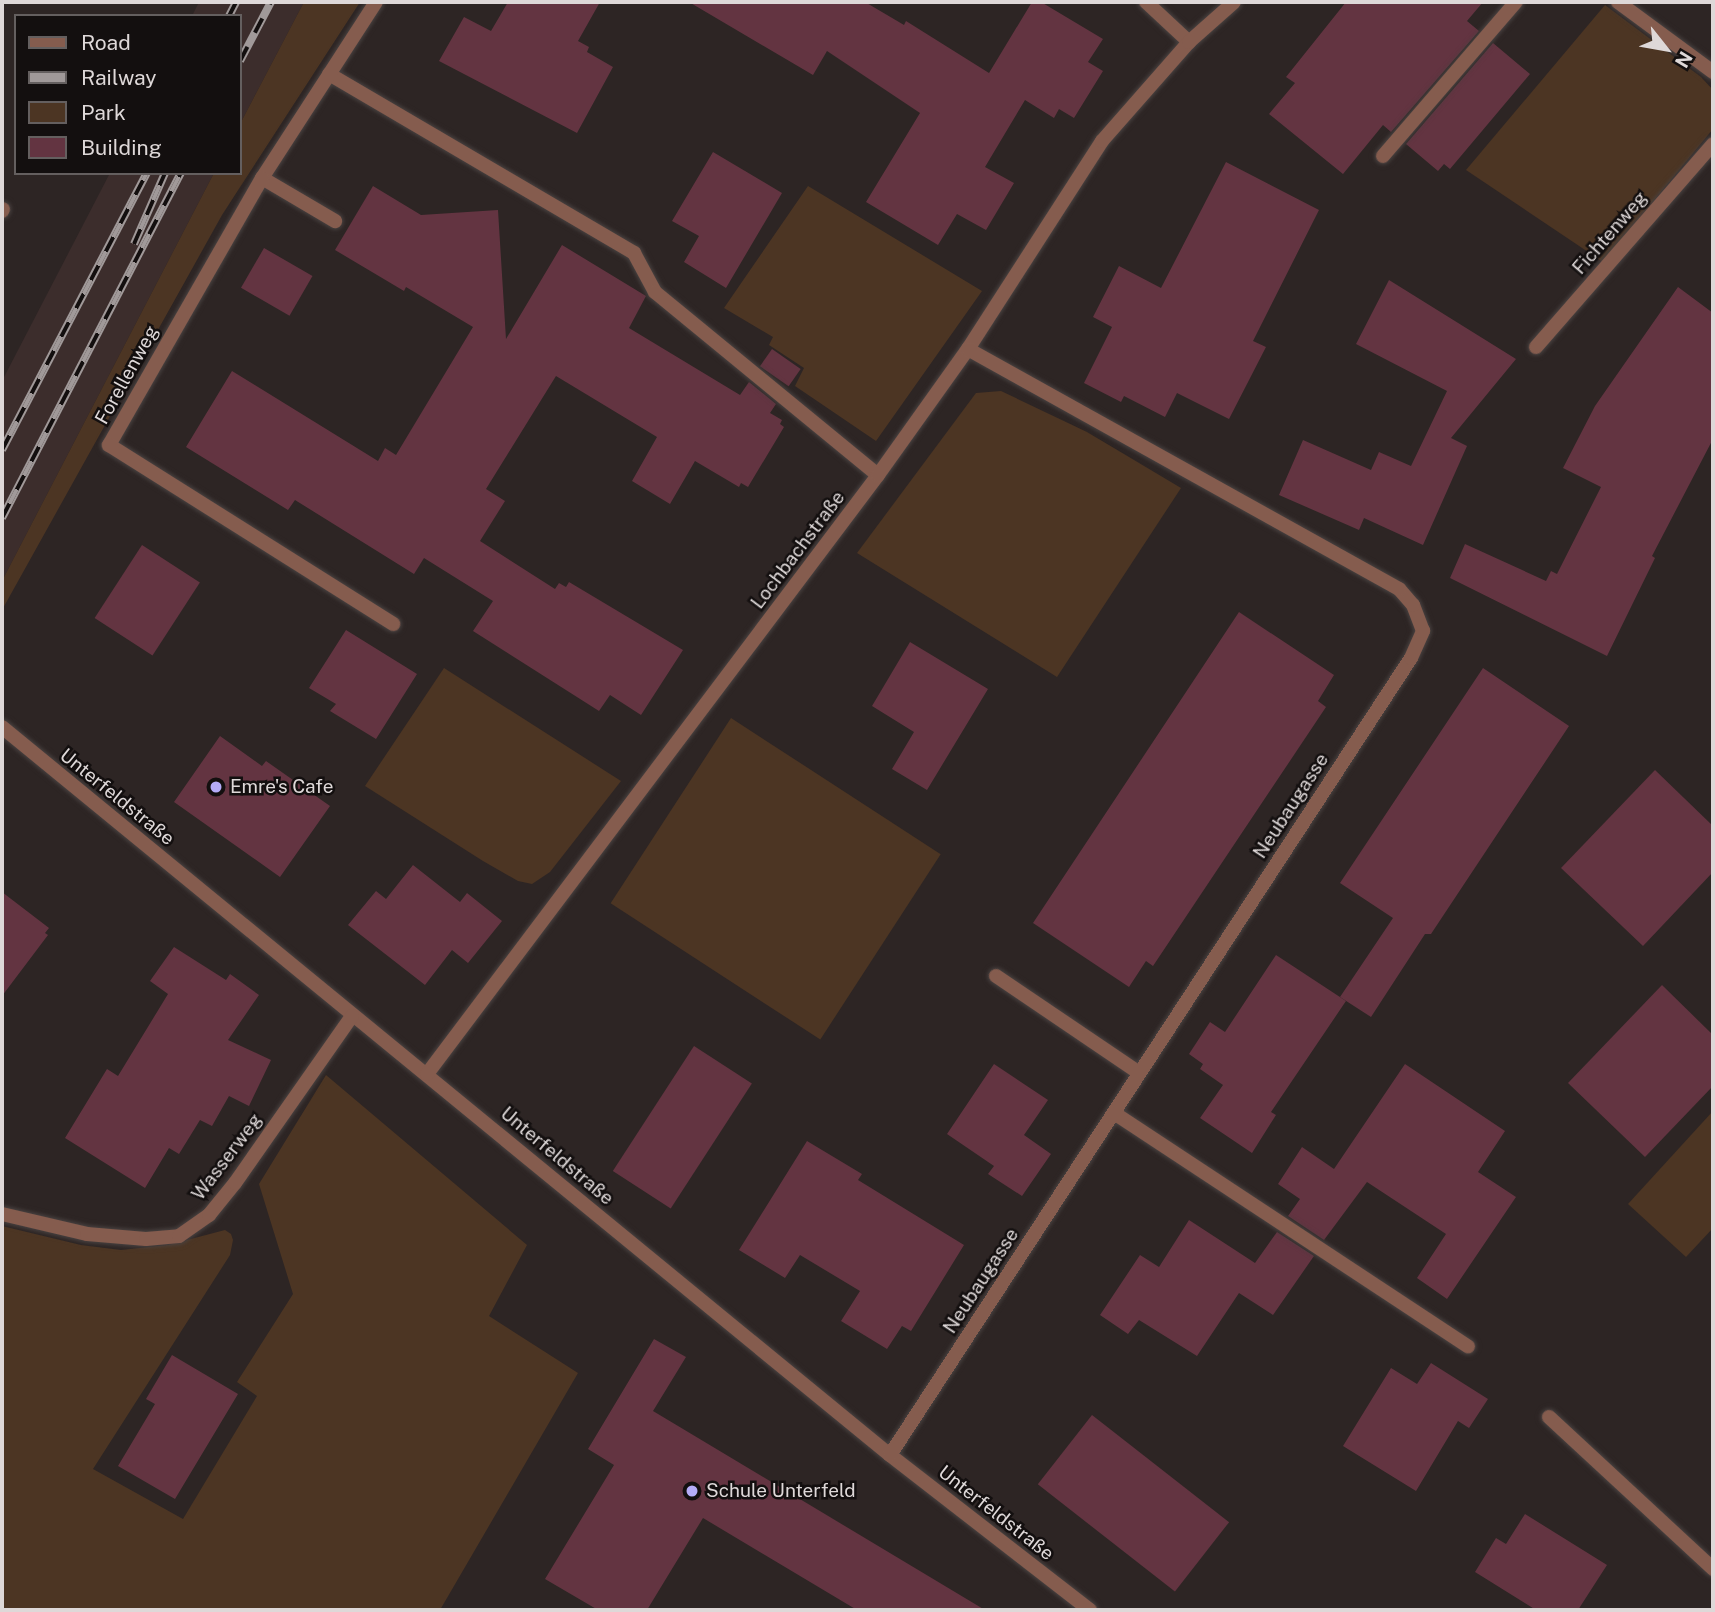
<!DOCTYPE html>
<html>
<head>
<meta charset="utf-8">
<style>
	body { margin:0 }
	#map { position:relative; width:1715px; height:1612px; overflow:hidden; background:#2d2524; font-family:"Public Sans",sans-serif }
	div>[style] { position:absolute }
	.built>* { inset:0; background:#3c2d2c }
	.green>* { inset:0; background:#4c3523; transform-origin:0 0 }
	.building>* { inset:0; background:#633441; transform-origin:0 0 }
	.roads { filter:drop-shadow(0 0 2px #494241) drop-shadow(0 0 2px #494241) }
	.service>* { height:14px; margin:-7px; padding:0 7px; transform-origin:7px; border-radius:7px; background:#855c4e }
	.minor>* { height:14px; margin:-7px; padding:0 7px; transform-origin:7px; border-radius:7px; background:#855c4e }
	.rail>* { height:8px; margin-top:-4px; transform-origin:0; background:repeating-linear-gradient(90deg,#130f0f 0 16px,#a09999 0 32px); box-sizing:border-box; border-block:2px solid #a09999 }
	.dots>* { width:19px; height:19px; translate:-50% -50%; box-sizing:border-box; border:4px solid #130f0f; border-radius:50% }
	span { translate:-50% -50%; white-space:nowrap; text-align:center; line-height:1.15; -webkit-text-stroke:5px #130f0f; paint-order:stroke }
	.street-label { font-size:19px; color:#ded8d8 }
	.poi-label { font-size:19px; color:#ded8d8 }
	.left { translate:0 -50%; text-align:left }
	.frame { position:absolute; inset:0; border:4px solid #ded8d8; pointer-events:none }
	.legend { position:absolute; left:14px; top:14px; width:228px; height:161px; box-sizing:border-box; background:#130f0f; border:2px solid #645f5f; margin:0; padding:9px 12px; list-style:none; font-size:21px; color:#ded8d8 }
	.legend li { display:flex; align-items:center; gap:14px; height:35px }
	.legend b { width:35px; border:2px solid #645f5f }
	.north { position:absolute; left:1631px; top:14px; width:70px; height:70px; -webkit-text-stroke:5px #130f0f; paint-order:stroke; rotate:121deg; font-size:19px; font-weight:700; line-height:28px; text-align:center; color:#ded8d8 }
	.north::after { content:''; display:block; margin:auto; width:24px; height:32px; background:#ded8d8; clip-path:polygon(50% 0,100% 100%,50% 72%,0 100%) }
</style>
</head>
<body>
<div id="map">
	<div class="built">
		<div style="clip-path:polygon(199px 2px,304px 2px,240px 124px,240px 16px,192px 16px)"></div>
		<div style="clip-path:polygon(110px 173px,214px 173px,2px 581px,2px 381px)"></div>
	</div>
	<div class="green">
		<div style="clip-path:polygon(304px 2px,360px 2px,222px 215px,2px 610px,2px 581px,214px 173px,240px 173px,240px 124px)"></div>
		<div style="clip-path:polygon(1605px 5px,1701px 77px,1713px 90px,1713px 129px,1603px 262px,1466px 170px)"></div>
		<div style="clip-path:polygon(808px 186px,982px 291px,876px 441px,795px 386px,804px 368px,769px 345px,773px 337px,724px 308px)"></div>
		<div style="clip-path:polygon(1001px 391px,1087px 432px,1181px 488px,1057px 677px,857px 553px,976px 393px)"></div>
		<div style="clip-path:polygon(444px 668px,621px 781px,550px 872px,532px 884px,518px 881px,483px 861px,365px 786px)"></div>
		<div style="left:731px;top:718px;width:250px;height:221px;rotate:33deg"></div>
		<div style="clip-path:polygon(326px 1075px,527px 1245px,489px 1316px,578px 1373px,440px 1610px,2px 1610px,2px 1226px,81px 1245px,121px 1250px,168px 1245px,225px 1230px,231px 1234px,233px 1240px,230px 1255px,93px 1469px,183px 1519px,257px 1396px,237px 1382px,293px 1294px,259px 1184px)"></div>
		<div style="clip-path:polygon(1713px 1111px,1713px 1228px,1686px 1257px,1628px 1204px)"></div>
	</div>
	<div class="building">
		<div style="clip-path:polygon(508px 2px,600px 2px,578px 41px,589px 47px,587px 52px,613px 67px,577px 133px,439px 61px,464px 17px,491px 31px)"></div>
		<div style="clip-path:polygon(689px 2px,865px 2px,904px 25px,906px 21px,989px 73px,1032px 2px,1041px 2px,1103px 39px,1088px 62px,1103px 71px,1074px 118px,1059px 109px,1054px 118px,1025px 100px,985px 167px,1014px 183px,986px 230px,957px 214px,938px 245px,866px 202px,920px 113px,827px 51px,813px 75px)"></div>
		<div style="clip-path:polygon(1346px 2px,1483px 2px,1467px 21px,1479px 31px,1391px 132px,1383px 125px,1343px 174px,1269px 114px,1295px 83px,1286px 77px)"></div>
		<div style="clip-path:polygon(1493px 43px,1530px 74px,1450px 169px,1444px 164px,1438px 171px,1406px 144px)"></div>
		<div style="clip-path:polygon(713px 152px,782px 193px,726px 288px,684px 262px,699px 236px,672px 221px)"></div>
		<div style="clip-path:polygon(1226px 162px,1319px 210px,1253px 341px,1266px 347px,1229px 419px,1177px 393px,1165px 417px,1124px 396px,1121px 402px,1084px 383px,1112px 327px,1093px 317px,1119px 266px,1161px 288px)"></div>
		<div style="clip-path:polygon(373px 186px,421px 215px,498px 210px,506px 339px,562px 245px,646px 296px,629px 328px,740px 395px,749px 382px,776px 404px,770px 413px,782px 420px,780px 424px,784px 427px,748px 487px,741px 483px,739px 487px,695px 461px,670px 504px,632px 481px,657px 437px,556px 376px,486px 489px,505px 501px,480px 541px,555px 589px,559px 583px,566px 587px,569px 582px,683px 650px,641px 715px,610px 695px,599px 711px,473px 631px,493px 601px,424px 558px,414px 574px,295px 500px,288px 510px,186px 447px,232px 371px,378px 461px,385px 448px,396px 455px,473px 327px,406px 287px,404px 291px,335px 250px)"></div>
		<div style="left:264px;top:248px;width:56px;height:46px;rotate:30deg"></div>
		<div style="clip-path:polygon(1389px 280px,1516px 359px,1451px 438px,1467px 446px,1423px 545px,1364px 518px,1359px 530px,1279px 495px,1303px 440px,1371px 470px,1379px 452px,1411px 466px,1447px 391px,1356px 344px)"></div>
		<div style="clip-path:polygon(1678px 287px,1713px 313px,1713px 439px,1652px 556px,1655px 558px,1607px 656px,1450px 578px,1465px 544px,1546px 581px,1551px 571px,1557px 574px,1601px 487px,1563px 468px,1595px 406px)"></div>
		<div style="left:772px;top:349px;width:35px;height:21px;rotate:35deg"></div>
		<div style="left:142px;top:545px;width:69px;height:87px;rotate:33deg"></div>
		<div style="clip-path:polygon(1239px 612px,1334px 675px,1318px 701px,1326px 707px,1153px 966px,1146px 961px,1129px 987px,1033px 923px)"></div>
		<div style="clip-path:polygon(346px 630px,417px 674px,376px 739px,330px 711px,336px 704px,309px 688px)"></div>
		<div style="clip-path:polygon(910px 642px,988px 689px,927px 790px,892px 769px,914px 732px,872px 706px)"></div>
		<div style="clip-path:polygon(1483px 668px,1569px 726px,1431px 934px,1425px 934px,1371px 1017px,1340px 997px,1393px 918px,1340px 883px)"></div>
		<div style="clip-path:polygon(220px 736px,262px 766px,266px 761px,330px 806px,280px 877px,174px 802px)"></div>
		<div style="clip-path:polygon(1655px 770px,1713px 826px,1713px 872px,1643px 946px,1561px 868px)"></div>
		<div style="clip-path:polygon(413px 865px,460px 902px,467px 893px,502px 921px,468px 963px,452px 950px,425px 985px,348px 925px,376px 891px,386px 899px)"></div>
		<div style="clip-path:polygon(2px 892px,49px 928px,45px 933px,48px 935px,2px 996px)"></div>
		<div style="clip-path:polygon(174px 947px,226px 980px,230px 974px,259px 995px,228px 1040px,271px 1060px,249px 1106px,229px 1096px,212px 1126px,200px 1120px,179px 1154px,169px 1148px,145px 1188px,65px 1138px,107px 1069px,118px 1076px,168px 994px,150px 981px)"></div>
		<div style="clip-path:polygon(1276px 955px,1346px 1001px,1271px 1112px,1276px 1115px,1252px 1153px,1200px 1118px,1223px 1085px,1200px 1069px,1203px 1064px,1189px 1054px,1210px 1022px,1225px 1032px)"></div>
		<div style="clip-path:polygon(1662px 985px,1713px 1035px,1713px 1086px,1645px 1157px,1568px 1083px)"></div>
		<div style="left:694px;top:1046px;width:69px;height:149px;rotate:33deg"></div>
		<div style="clip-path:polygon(994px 1064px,1048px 1100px,1024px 1135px,1051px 1154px,1022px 1196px,988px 1174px,994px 1166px,947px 1134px)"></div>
		<div style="clip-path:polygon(1405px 1064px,1505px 1131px,1478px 1172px,1516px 1197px,1447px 1299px,1417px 1278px,1446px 1234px,1367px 1182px,1324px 1240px,1288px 1216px,1300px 1199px,1278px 1184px,1302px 1147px,1334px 1169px)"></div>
		<div style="clip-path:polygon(807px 1141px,862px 1174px,858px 1180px,964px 1245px,911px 1331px,902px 1326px,887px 1349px,841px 1321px,860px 1291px,800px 1255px,785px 1278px,739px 1250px)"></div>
		<div style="clip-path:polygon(1189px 1220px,1255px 1263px,1277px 1232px,1314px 1256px,1273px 1315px,1239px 1293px,1197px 1356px,1139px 1320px,1128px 1334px,1100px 1315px,1140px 1255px,1159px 1267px)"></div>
		<div style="clip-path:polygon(654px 1339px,686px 1357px,653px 1411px,985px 1610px,857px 1610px,703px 1518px,647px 1610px,598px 1610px,545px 1579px,614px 1465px,588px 1449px)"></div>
		<div style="clip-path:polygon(172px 1355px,238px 1394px,175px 1499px,118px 1466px,155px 1404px,146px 1399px)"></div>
		<div style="clip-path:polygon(1431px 1363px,1488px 1399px,1469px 1428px,1458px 1421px,1416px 1491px,1343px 1446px,1391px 1368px,1417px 1384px)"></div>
		<div style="left:1092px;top:1415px;width:174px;height:88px;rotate:38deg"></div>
		<div style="clip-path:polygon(1525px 1514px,1607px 1565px,1578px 1610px,1536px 1610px,1475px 1572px,1496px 1538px,1506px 1544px)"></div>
	</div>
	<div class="roads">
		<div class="service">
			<div style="left:329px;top:74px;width:354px;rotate:30.4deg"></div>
			<div style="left:634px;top:253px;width:44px;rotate:61.7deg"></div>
			<div style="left:655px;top:292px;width:288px;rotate:39.4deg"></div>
			<div style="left:262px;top:178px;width:85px;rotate:30.5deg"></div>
			<div style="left:2px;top:211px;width:2px;rotate:-63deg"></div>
			<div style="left:1536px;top:347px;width:269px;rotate:-48.9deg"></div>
			<div style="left:996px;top:976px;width:173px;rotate:34.1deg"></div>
			<div style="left:1114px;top:1113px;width:424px;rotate:33.4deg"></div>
			<div style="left:1549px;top:1417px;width:224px;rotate:42.8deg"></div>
		</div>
		<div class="minor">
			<div style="left:376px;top:2px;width:210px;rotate:122.9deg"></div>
			<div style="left:262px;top:178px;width:308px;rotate:119.8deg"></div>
			<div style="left:109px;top:445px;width:336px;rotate:32.2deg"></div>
			<div style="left:1146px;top:2px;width:59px;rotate:42.9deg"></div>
			<div style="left:1618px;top:2px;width:118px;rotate:36.4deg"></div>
			<div style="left:1383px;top:156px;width:203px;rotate:-49.2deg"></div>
			<div style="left:2px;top:727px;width:1148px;rotate:39.35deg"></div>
			<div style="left:890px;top:1455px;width:253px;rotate:37.8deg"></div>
			<div style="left:427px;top:1074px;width:750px;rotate:-53.02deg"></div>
			<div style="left:878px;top:475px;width:155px;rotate:-54.5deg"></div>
			<div style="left:968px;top:349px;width:247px;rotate:-57.2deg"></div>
			<div style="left:1102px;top:141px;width:132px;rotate:-48.7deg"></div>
			<div style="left:1189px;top:42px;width:60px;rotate:-41.6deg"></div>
			<div style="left:2px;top:1214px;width:87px;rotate:13.2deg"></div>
			<div style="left:87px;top:1234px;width:59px;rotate:4.8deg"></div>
			<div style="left:146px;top:1239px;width:33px;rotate:-5deg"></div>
			<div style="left:179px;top:1236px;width:37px;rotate:-35deg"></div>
			<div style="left:209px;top:1215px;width:41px;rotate:-50.9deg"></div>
			<div style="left:235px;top:1183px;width:204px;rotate:-55deg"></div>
			<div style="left:890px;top:1455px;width:952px;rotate:-56.83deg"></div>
			<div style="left:1411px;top:658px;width:30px;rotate:-66deg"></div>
			<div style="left:1423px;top:631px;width:28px;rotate:-111deg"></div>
			<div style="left:1413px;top:605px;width:21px;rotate:-131deg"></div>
			<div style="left:1399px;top:589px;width:493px;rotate:-150.9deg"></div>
		</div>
	</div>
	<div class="rail">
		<div style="left:229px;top:16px;width:16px;rotate:-63deg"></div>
		<div style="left:240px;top:61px;width:67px;rotate:-62.3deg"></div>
		<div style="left:134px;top:244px;width:77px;rotate:-66.4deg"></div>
		<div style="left:2px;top:450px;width:313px;rotate:-62.4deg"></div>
		<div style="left:2px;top:518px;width:389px;rotate:-62.6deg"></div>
	</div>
	<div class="dots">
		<div style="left:216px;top:787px;background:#b5acf8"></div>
		<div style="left:692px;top:1491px;background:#b5acf8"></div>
	</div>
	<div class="street-label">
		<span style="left:1610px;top:233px;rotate:-49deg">Fichtenweg</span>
		<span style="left:127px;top:375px;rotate:-61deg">Forellenweg</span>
		<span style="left:798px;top:550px;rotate:-53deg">Lochbachstraße</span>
		<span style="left:117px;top:797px;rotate:39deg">Unterfeldstraße</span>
		<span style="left:1291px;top:806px;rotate:-57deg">Neubaugasse</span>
		<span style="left:557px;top:1156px;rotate:40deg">Unterfeldstraße</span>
		<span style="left:227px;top:1157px;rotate:-53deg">Wasserweg</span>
		<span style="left:981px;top:1281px;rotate:-57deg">Neubaugasse</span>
		<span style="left:996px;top:1513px;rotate:38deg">Unterfeldstraße</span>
	</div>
	<div class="poi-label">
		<span class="left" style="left:230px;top:787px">Emre's Cafe</span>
		<span class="left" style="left:706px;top:1491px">Schule Unterfeld</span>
	</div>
	<div class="frame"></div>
	<ul class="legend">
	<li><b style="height:9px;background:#855c4e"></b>Road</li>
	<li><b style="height:9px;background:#a09999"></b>Railway</li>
	<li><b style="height:19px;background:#4c3523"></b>Park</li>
	<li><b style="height:19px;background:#633441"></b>Building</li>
	</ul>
	<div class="north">N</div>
</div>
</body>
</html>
